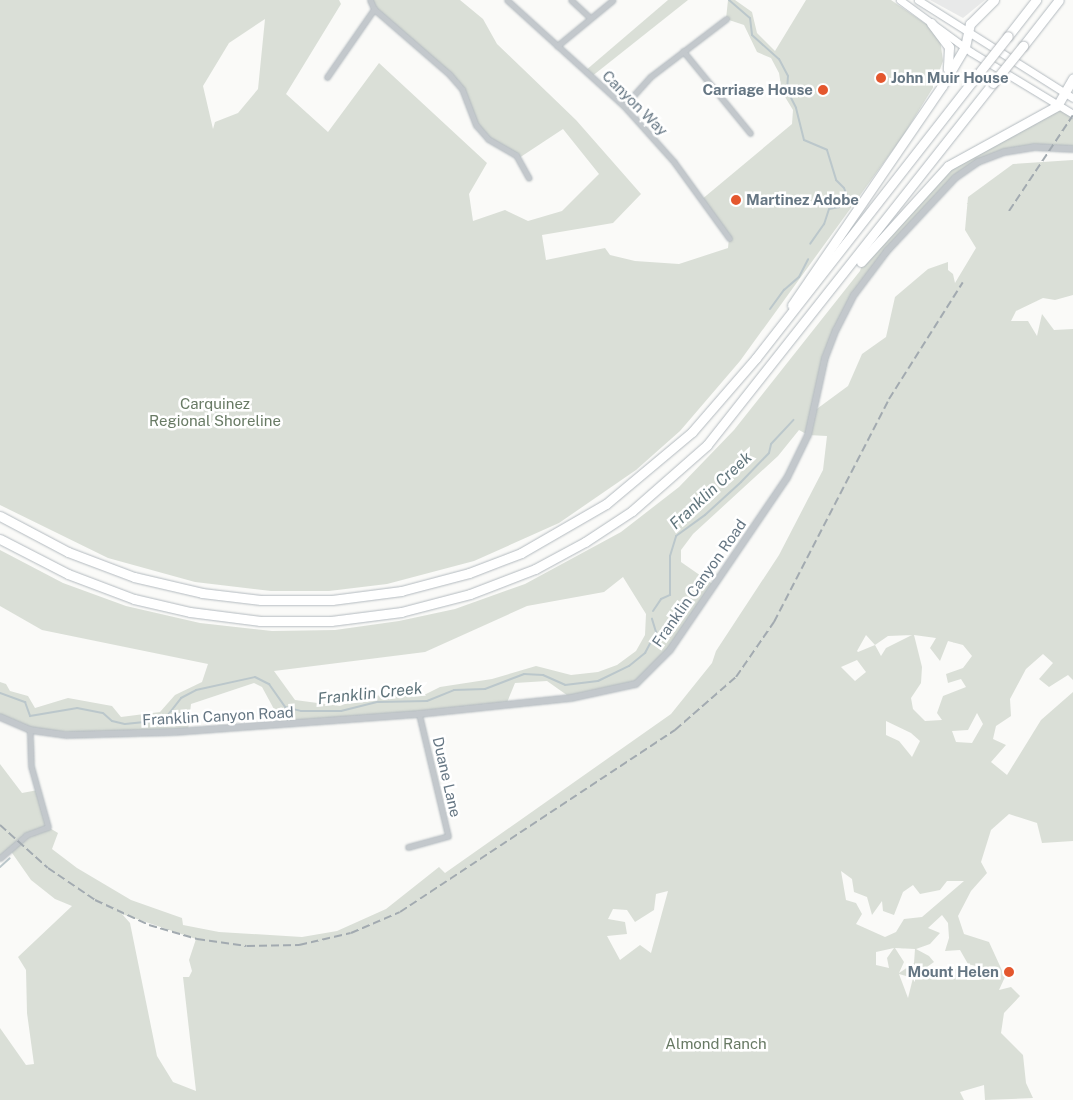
<!DOCTYPE html>
<html>
<head>
<meta charset="utf-8">
<style>
	body { margin:0 }
	#map { position:relative; width:1073px; height:1100px; overflow:hidden; background:#fafaf8; font-family:"Public Sans",sans-serif }
	div>[style] { position:absolute }
	.built>* { inset:0; background:#e8e9e9 }
	.green>* { inset:0; background:#dadfd7 }
	.stream>* { height:2px; margin:-1px; padding:0 1px; transform-origin:1px; border-radius:1px; background:#bbc7cb }
	.roads { filter:drop-shadow(0 0 1px #b3babf) drop-shadow(0 0 1px #b3babf) }
	.minor>* { height:5px; margin:-2.5px; padding:0 2.5px; transform-origin:2.5px; border-radius:2.5px; background:#c3c8cc }
	.tertiary>* { height:6px; margin:-3px; padding:0 3px; transform-origin:3px; border-radius:3px; background:#c3c8cc }
	.secondary>* { height:7px; margin:-3.5px; padding:0 3.5px; transform-origin:3.5px; border-radius:3.5px; background:#fff }
	.motorway>* { height:9px; margin:-4.5px; padding:0 4.5px; transform-origin:4.5px; border-radius:4.5px; background:#fff }
	.rail>* { height:2px; margin-top:-1px; transform-origin:0; background:repeating-linear-gradient(90deg,#a2aab0 0 8px,transparent 0 12px) }
	.bridges { filter:drop-shadow(0 0 1px #b4b9bd) drop-shadow(0 0 1px #b4b9bd) }
	.motorway-bridge>* { height:9px; margin:-4.5px; padding:0 4.5px; transform-origin:4.5px; border-radius:4.5px; background:#fff }
	.dots>* { width:14px; height:14px; translate:-50% -50%; box-sizing:border-box; border:2px solid #fff; border-radius:50% }
	span { translate:-50% -50%; white-space:nowrap; text-align:center; line-height:1.15; -webkit-text-stroke:5px #fff; paint-order:stroke }
	.poi-label { font-size:15px; color:#657683; font-weight:700 }
	.left { translate:0 -50%; text-align:left }
	.right { translate:-100% -50%; text-align:right }
	.street-label { font-size:15px; color:#657683 }
	.park-label { font-size:15px; color:#687a64 }
	.water-label { font-size:16px; color:#60757c; font-style:italic }
</style>
</head>
<body>
<div id="map">
	<div class="built">
		<div style="clip-path:polygon(930px 0,985px 0,963px 18px)"></div>
	</div>
	<div class="green">
		<div style="clip-path:polygon(evenodd,0 0,339px 0,341px 4px,286px 94px,328px 132px,379px 63px,487px 163px,469px 194px,473px 221px,505px 210px,528px 221px,562px 211px,599px 174px,563px 129px,519px 158px,488px 139px,476px 125px,462px 89px,374px 9px,370px 0,460px 0,483px 19px,497px 44px,576px 120px,641px 194px,613px 223px,542px 235px,546px 260px,605px 248px,610px 255px,635px 261px,679px 264px,728px 248px,729px 238px,701px 200px,792px 124px,793px 110px,782px 92px,779px 73px,771px 58px,757px 52px,744px 25px,726px 19px,728px 0,735px 0,752px 12px,757px 33px,775px 51px,806px 0,891px 0,929px 26px,940px 39px,943px 61px,934px 86px,903px 136px,740px 361px,680px 431px,636px 470px,559px 523px,474px 561px,387px 584px,329px 591px,271px 591px,195px 582px,108px 558px,0 505px,0 0,265px 19px,258px 89px,238px 113px,215px 122px,213px 129px,203px 86px,229px 43px,265px 19px)"></div>
		<div style="clip-path:polygon(668px 0,688px 0,591px 77px,585px 71px)"></div>
		<div style="clip-path:polygon(evenodd,1057px 106px,1073px 114px,1073px 149px,1034px 147px,1004px 152px,955px 178px,861px 286px,836px 330px,814px 411px,848px 386px,862px 354px,886px 337px,895px 297px,928px 269px,948px 262px,948px 270px,953px 274px,955px 283px,976px 248px,965px 230px,968px 197px,1013px 164px,1073px 160px,1073px 295px,1055px 300px,1043px 298px,1016px 311px,1011px 321px,1028px 321px,1037px 336px,1042px 314px,1054px 330px,1073px 329px,1073px 680px,1068px 675px,1049px 687px,1039px 679px,1053px 663px,1043px 654px,1026px 669px,1010px 699px,1011px 716px,996px 726px,993px 739px,1006px 745px,991px 762px,1007px 775px,1041px 720px,1073px 692px,1073px 841px,1042px 843px,1037px 823px,1009px 814px,991px 830px,981px 862px,987px 873px,971px 891px,958px 916px,964px 934px,989px 942px,1005px 977px,999px 990px,1011px 987px,1020px 996px,1004px 1013px,1001px 1033px,1023px 1055px,1026px 1083px,1033px 1098px,985px 1100px,984px 1085px,960px 1092px,964px 1100px,0 1100px,0 1028px,26px 1065px,34px 1064px,27px 1013px,26px 970px,18px 957px,72px 906px,55px 899px,31px 880px,10px 850px,0 858px,0 764px,22px 793px,38px 790px,48px 827px,58px 833px,52px 849px,77px 868px,131px 900px,182px 918px,183px 925px,219px 932px,302px 937px,337px 931px,386px 909px,439px 867px,445px 873px,671px 714px,712px 663px,716px 651px,779px 555px,823px 470px,827px 436px,808px 435px,799px 430px,778px 456px,693px 534px,681px 550px,681px 562px,714px 585px,670px 650px,636px 684px,571px 698px,547px 681px,515px 683px,506px 705px,282px 724px,262px 687px,254px 683px,191px 704px,188px 731px,113px 734px,30px 730px,0 717px,0 682px,6px 684px,10px 691px,28px 696px,35px 708px,68px 698px,112px 706px,121px 717px,160px 712px,175px 695px,202px 682px,208px 664px,42px 630px,0 606px,0 550px,63px 583px,126px 606px,200px 623px,272px 631px,335px 630px,399px 621px,455px 609px,525px 584px,621px 532px,679px 487px,734px 430px,860px 271px,864px 258px,948px 166px,1057px 106px,623px 577px,646px 614px,645px 635px,636px 651px,617px 665px,598px 672px,571px 675px,536px 666px,492px 679px,440px 687px,426px 694px,365px 696px,340px 706px,295px 700px,274px 671px,425px 652px,527px 606px,604px 592px,623px 577px,1057px 106px,866px 635px,875px 645px,858px 652px,857px 651px,866px 635px,1057px 106px,912px 635px,886px 648px,881px 656px,875px 645px,888px 636px,912px 635px,1057px 106px,914px 635px,936px 638px,930px 648px,940px 661px,948px 641px,963px 645px,972px 656px,963px 668px,946px 674px,948px 683px,961px 679px,966px 687px,943px 696px,937px 713px,942px 720px,925px 721px,913px 709px,911px 698px,921px 683px,922px 667px,914px 635px,1057px 106px,857px 660px,866px 672px,855px 681px,841px 667px,857px 660px,1057px 106px,977px 713px,983px 724px,972px 743px,956px 742px,952px 731px,968px 730px,977px 713px,1057px 106px,886px 721px,911px 733px,920px 741px,912px 757px,899px 741px,886px 735px,886px 721px,1057px 106px,841px 871px,852px 879px,854px 892px,867px 897px,872px 915px,882px 901px,883px 911px,894px 915px,903px 892px,913px 885px,920px 894px,940px 890px,947px 881px,964px 881px,922px 917px,904px 919px,896px 932px,885px 937px,856px 924px,862px 914px,856px 903px,846px 900px,841px 871px,1057px 106px,668px 891px,651px 953px,640px 945px,620px 960px,607px 936px,627px 934px,625px 922px,608px 919px,613px 909px,627px 910px,635px 922px,654px 910px,656px 894px,668px 891px,1057px 106px,122px 914px,196px 939px,189px 960px,192px 971px,189px 977px,183px 977px,196px 1091px,173px 1082px,157px 1056px,130px 923px,122px 914px,1057px 106px,942px 915px,948px 923px,949px 938px,945px 951px,960px 950px,968px 964px,932px 978px,924px 969px,934px 962px,929px 956px,916px 949px,930px 944px,940px 933px,928px 928px,942px 915px,1057px 106px,894px 948px,887px 958px,889px 968px,876px 965px,876px 952px,894px 948px,1057px 106px,895px 948px,915px 949px,914px 963px,899px 973px,904px 962px,895px 948px,1057px 106px,968px 964px,987px 969px,979px 980px,967px 980px,968px 964px,1057px 106px,899px 974px,913px 978px,908px 998px,899px 974px)"></div>
	</div>
	<div class="stream">
		<div style="left:729px;top:0;width:28px;rotate:41deg"></div>
		<div style="left:750px;top:18px;width:17px;rotate:83deg"></div>
		<div style="left:752px;top:35px;width:36px;rotate:42deg"></div>
		<div style="left:779px;top:59px;width:19px;rotate:62deg"></div>
		<div style="left:788px;top:76px;width:14px;rotate:94deg"></div>
		<div style="left:787px;top:90px;width:20px;rotate:63deg"></div>
		<div style="left:796px;top:108px;width:33px;rotate:76deg"></div>
		<div style="left:804px;top:140px;width:25px;rotate:23deg"></div>
		<div style="left:827px;top:150px;width:31px;rotate:73deg"></div>
		<div style="left:836px;top:180px;width:11px;rotate:45deg"></div>
		<div style="left:844px;top:188px;width:11px;rotate:68deg"></div>
		<div style="left:848px;top:198px;width:13px;rotate:135deg"></div>
		<div style="left:839px;top:207px;width:10px;rotate:169deg"></div>
		<div style="left:829px;top:209px;width:16px;rotate:108deg"></div>
		<div style="left:824px;top:224px;width:24px;rotate:125deg"></div>
		<div style="left:770px;top:309px;width:24px;rotate:-54deg"></div>
		<div style="left:784px;top:290px;width:20px;rotate:-41deg"></div>
		<div style="left:799px;top:277px;width:20px;rotate:-63deg"></div>
		<div style="left:653px;top:611px;width:14px;rotate:-56deg"></div>
		<div style="left:661px;top:599px;width:10px;rotate:-24deg"></div>
		<div style="left:670px;top:595px;width:39px;rotate:-90deg"></div>
		<div style="left:670px;top:556px;width:21px;rotate:-73deg"></div>
		<div style="left:676px;top:536px;width:36px;rotate:-36deg"></div>
		<div style="left:705px;top:515px;width:49px;rotate:-42.5deg"></div>
		<div style="left:741px;top:482px;width:40px;rotate:-46deg"></div>
		<div style="left:769px;top:453px;width:9px;rotate:-77deg"></div>
		<div style="left:771px;top:444px;width:33px;rotate:-47deg"></div>
		<div style="left:0;top:693px;width:27px;rotate:20deg"></div>
		<div style="left:25px;top:702px;width:15px;rotate:70deg"></div>
		<div style="left:30px;top:716px;width:48px;rotate:-9.7deg"></div>
		<div style="left:77px;top:708px;width:26px;rotate:11deg"></div>
		<div style="left:103px;top:713px;width:12px;rotate:42deg"></div>
		<div style="left:112px;top:721px;width:13px;rotate:13deg"></div>
		<div style="left:125px;top:724px;width:39px;rotate:-6deg"></div>
		<div style="left:164px;top:720px;width:28px;rotate:-52deg"></div>
		<div style="left:181px;top:698px;width:17px;rotate:-28deg"></div>
		<div style="left:196px;top:690px;width:60px;rotate:-12.4deg"></div>
		<div style="left:255px;top:677px;width:16px;rotate:27deg"></div>
		<div style="left:269px;top:684px;width:28px;rotate:55deg"></div>
		<div style="left:285px;top:707px;width:16px;rotate:14deg"></div>
		<div style="left:301px;top:711px;width:40px"></div>
		<div style="left:341px;top:711px;width:38px;rotate:-14deg"></div>
		<div style="left:378px;top:702px;width:49px;rotate:-1.2deg"></div>
		<div style="left:427px;top:701px;width:29px;rotate:-22deg"></div>
		<div style="left:454px;top:690px;width:31px;rotate:-2deg"></div>
		<div style="left:485px;top:689px;width:42px;rotate:-21deg"></div>
		<div style="left:524px;top:674px;width:19px;rotate:3deg"></div>
		<div style="left:543px;top:675px;width:24px;rotate:24deg"></div>
		<div style="left:565px;top:685px;width:33px;rotate:-7deg"></div>
		<div style="left:598px;top:681px;width:34px;rotate:-26deg"></div>
		<div style="left:629px;top:666px;width:21px;rotate:-39deg"></div>
		<div style="left:645px;top:653px;width:24px;rotate:-62deg"></div>
		<div style="left:656px;top:632px;width:14px;rotate:-107deg"></div>
		<div style="left:0;top:867px;width:13px;rotate:-42deg"></div>
	</div>
	<div class="roads">
		<div class="minor">
			<div style="left:370px;top:0;width:10px;rotate:66deg"></div>
			<div style="left:374px;top:9px;width:99px;rotate:40.9deg"></div>
			<div style="left:449px;top:74px;width:20px;rotate:49deg"></div>
			<div style="left:462px;top:89px;width:39px;rotate:69deg"></div>
			<div style="left:476px;top:125px;width:18px;rotate:49deg"></div>
			<div style="left:488px;top:139px;width:32px;rotate:30deg"></div>
			<div style="left:516px;top:155px;width:26px;rotate:61deg"></div>
			<div style="left:507px;top:0;width:158px;rotate:42.2deg"></div>
			<div style="left:624px;top:106px;width:75px;rotate:48.2deg"></div>
			<div style="left:674px;top:162px;width:94px;rotate:54.1deg"></div>
			<div style="left:571px;top:0;width:26px;rotate:43deg"></div>
			<div style="left:557px;top:46px;width:72px;rotate:-39.4deg"></div>
			<div style="left:683px;top:51px;width:106px;rotate:50.7deg"></div>
			<div style="left:327px;top:77px;width:83px;rotate:-55.3deg"></div>
			<div style="left:624px;top:106px;width:39px;rotate:-48deg"></div>
			<div style="left:650px;top:77px;width:96px;rotate:-37.3deg"></div>
			<div style="left:408px;top:847px;width:41px;rotate:-15.4deg"></div>
			<div style="left:448px;top:836px;width:125px;rotate:-103.4deg"></div>
			<div style="left:0;top:858px;width:35px;rotate:-41deg"></div>
			<div style="left:26px;top:835px;width:23px;rotate:-20deg"></div>
			<div style="left:48px;top:827px;width:63px;rotate:-105.6deg"></div>
			<div style="left:31px;top:766px;width:36px;rotate:-92deg"></div>
		</div>
		<div class="tertiary">
			<div style="left:0;top:717px;width:33px;rotate:23deg"></div>
			<div style="left:30px;top:730px;width:37px;rotate:8deg"></div>
			<div style="left:67px;top:735px;width:108px;rotate:-1.6deg"></div>
			<div style="left:175px;top:732px;width:245px;rotate:-4.2deg"></div>
			<div style="left:419px;top:714px;width:153px;rotate:-6deg"></div>
			<div style="left:571px;top:698px;width:66px;rotate:-12.2deg"></div>
			<div style="left:636px;top:684px;width:48px;rotate:-45deg"></div>
			<div style="left:670px;top:650px;width:208px;rotate:-55.8deg"></div>
			<div style="left:787px;top:478px;width:48px;rotate:-64deg"></div>
			<div style="left:808px;top:435px;width:79px;rotate:-77.6deg"></div>
			<div style="left:825px;top:358px;width:30px;rotate:-69deg"></div>
			<div style="left:836px;top:330px;width:39px;rotate:-63deg"></div>
			<div style="left:854px;top:295px;width:55px;rotate:-53.1deg"></div>
			<div style="left:887px;top:251px;width:100px;rotate:-47deg"></div>
			<div style="left:955px;top:178px;width:28px;rotate:-35deg"></div>
			<div style="left:978px;top:162px;width:28px;rotate:-21deg"></div>
			<div style="left:1004px;top:152px;width:30px;rotate:-9deg"></div>
			<div style="left:1034px;top:147px;width:39px;rotate:3deg"></div>
		</div>
		<div class="secondary">
			<div style="left:900px;top:0;width:88px;rotate:36.2deg"></div>
			<div style="left:971px;top:52px;width:119px;rotate:31.3deg"></div>
			<div style="left:918px;top:0;width:183px;rotate:32.3deg"></div>
		</div>
		<div class="motorway">
			<div style="left:931px;top:23px;width:30px;rotate:53deg"></div>
			<div style="left:949px;top:47px;width:22px;rotate:93deg"></div>
			<div style="left:1008px;top:36px;width:46px;rotate:-52.1deg"></div>
			<div style="left:1023px;top:46px;width:58px;rotate:-52deg"></div>
			<div style="left:861px;top:262px;width:130px;rotate:-47.8deg"></div>
			<div style="left:948px;top:166px;width:124px;rotate:-28.8deg"></div>
			<div style="left:1057px;top:106px;width:32px;rotate:-60deg"></div>
			<div style="left:792px;top:305px;width:265px;rotate:-55.6deg"></div>
			<div style="left:942px;top:86px;width:45px;rotate:-59.5deg"></div>
			<div style="left:965px;top:47px;width:24px;rotate:-78deg"></div>
			<div style="left:970px;top:24px;width:34px;rotate:-45deg"></div>
			<div style="left:0;top:516px;width:77px;rotate:27.9deg"></div>
			<div style="left:68px;top:552px;width:71px;rotate:20.7deg"></div>
			<div style="left:134px;top:577px;width:70px;rotate:13.2deg"></div>
			<div style="left:202px;top:593px;width:59px;rotate:6.8deg"></div>
			<div style="left:261px;top:600px;width:71px"></div>
			<div style="left:332px;top:600px;width:70px;rotate:-7.4deg"></div>
			<div style="left:401px;top:591px;width:70px;rotate:-14.8deg"></div>
			<div style="left:469px;top:573px;width:56px;rotate:-21deg"></div>
			<div style="left:521px;top:553px;width:98px;rotate:-30deg"></div>
			<div style="left:606px;top:504px;width:112px;rotate:-39.9deg"></div>
			<div style="left:692px;top:432px;width:98px;rotate:-49.1deg"></div>
			<div style="left:756px;top:358px;width:360px;rotate:-52deg"></div>
			<div style="left:0;top:539px;width:76px;rotate:27.2deg"></div>
			<div style="left:68px;top:574px;width:71px;rotate:20.7deg"></div>
			<div style="left:134px;top:599px;width:57px;rotate:13.1deg"></div>
			<div style="left:190px;top:612px;width:71px;rotate:7.3deg"></div>
			<div style="left:260px;top:621px;width:71px"></div>
			<div style="left:331px;top:621px;width:71px;rotate:-7.3deg"></div>
			<div style="left:401px;top:612px;width:71px;rotate:-14.6deg"></div>
			<div style="left:470px;top:594px;width:70px;rotate:-21deg"></div>
			<div style="left:535px;top:569px;width:57px;rotate:-28.4deg"></div>
			<div style="left:585px;top:542px;width:56px;rotate:-33.4deg"></div>
			<div style="left:632px;top:511px;width:100px;rotate:-41.3deg"></div>
			<div style="left:707px;top:445px;width:461px;rotate:-51.7deg"></div>
		</div>
	</div>
	<div class="rail">
		<div style="left:1009px;top:211px;width:115px;rotate:-56.3deg"></div>
		<div style="left:0;top:825px;width:64px;rotate:41.9deg"></div>
		<div style="left:48px;top:868px;width:57px;rotate:34.2deg"></div>
		<div style="left:95px;top:900px;width:60px;rotate:24.8deg"></div>
		<div style="left:149px;top:925px;width:50px;rotate:16.3deg"></div>
		<div style="left:197px;top:939px;width:50px;rotate:8deg"></div>
		<div style="left:247px;top:946px;width:52px;rotate:-1.1deg"></div>
		<div style="left:299px;top:945px;width:53px;rotate:-13deg"></div>
		<div style="left:351px;top:933px;width:53px;rotate:-23.2deg"></div>
		<div style="left:400px;top:912px;width:330px;rotate:-33.5deg"></div>
		<div style="left:675px;top:730px;width:81px;rotate:-41deg"></div>
		<div style="left:736px;top:677px;width:67px;rotate:-55.4deg"></div>
		<div style="left:774px;top:622px;width:251px;rotate:-62.7deg"></div>
		<div style="left:889px;top:399px;width:138px;rotate:-57.7deg"></div>
	</div>
	<div class="bridges">
		<div class="motorway-bridge">
			<div style="left:978px;top:74px;width:48px;rotate:-51.7deg"></div>
			<div style="left:993px;top:83px;width:48px;rotate:-51deg"></div>
		</div>
	</div>
	<div class="dots">
		<div style="left:881px;top:78px;background:#e4572e"></div>
		<div style="left:823px;top:90px;background:#e4572e"></div>
		<div style="left:736px;top:200px;background:#e4572e"></div>
		<div style="left:1009px;top:972px;background:#e4572e"></div>
	</div>
	<div class="poi-label">
		<span class="left" style="left:891px;top:78px">John Muir House</span>
		<span class="right" style="left:813px;top:90px">Carriage House</span>
		<span class="left" style="left:746px;top:200px">Martinez Adobe</span>
		<span class="right" style="left:999px;top:972px">Mount Helen</span>
	</div>
	<div class="street-label">
		<span style="left:635px;top:103px;rotate:45deg">Canyon Way</span>
		<span style="left:699px;top:583px;rotate:-55deg">Franklin Canyon Road</span>
		<span style="left:218px;top:716px;rotate:-3deg">Franklin Canyon Road</span>
		<span style="left:447px;top:777px;rotate:77deg">Duane Lane</span>
	</div>
	<div class="park-label">
		<span style="left:215px;top:412px">Carquinez<br>Regional Shoreline</span>
		<span style="left:716px;top:1044px">Almond Ranch</span>
	</div>
	<div class="water-label">
		<span style="left:711px;top:491px;rotate:-43deg">Franklin Creek</span>
		<span style="left:370px;top:694px;rotate:-6deg">Franklin Creek</span>
	</div>
</div>
</body>
</html>
